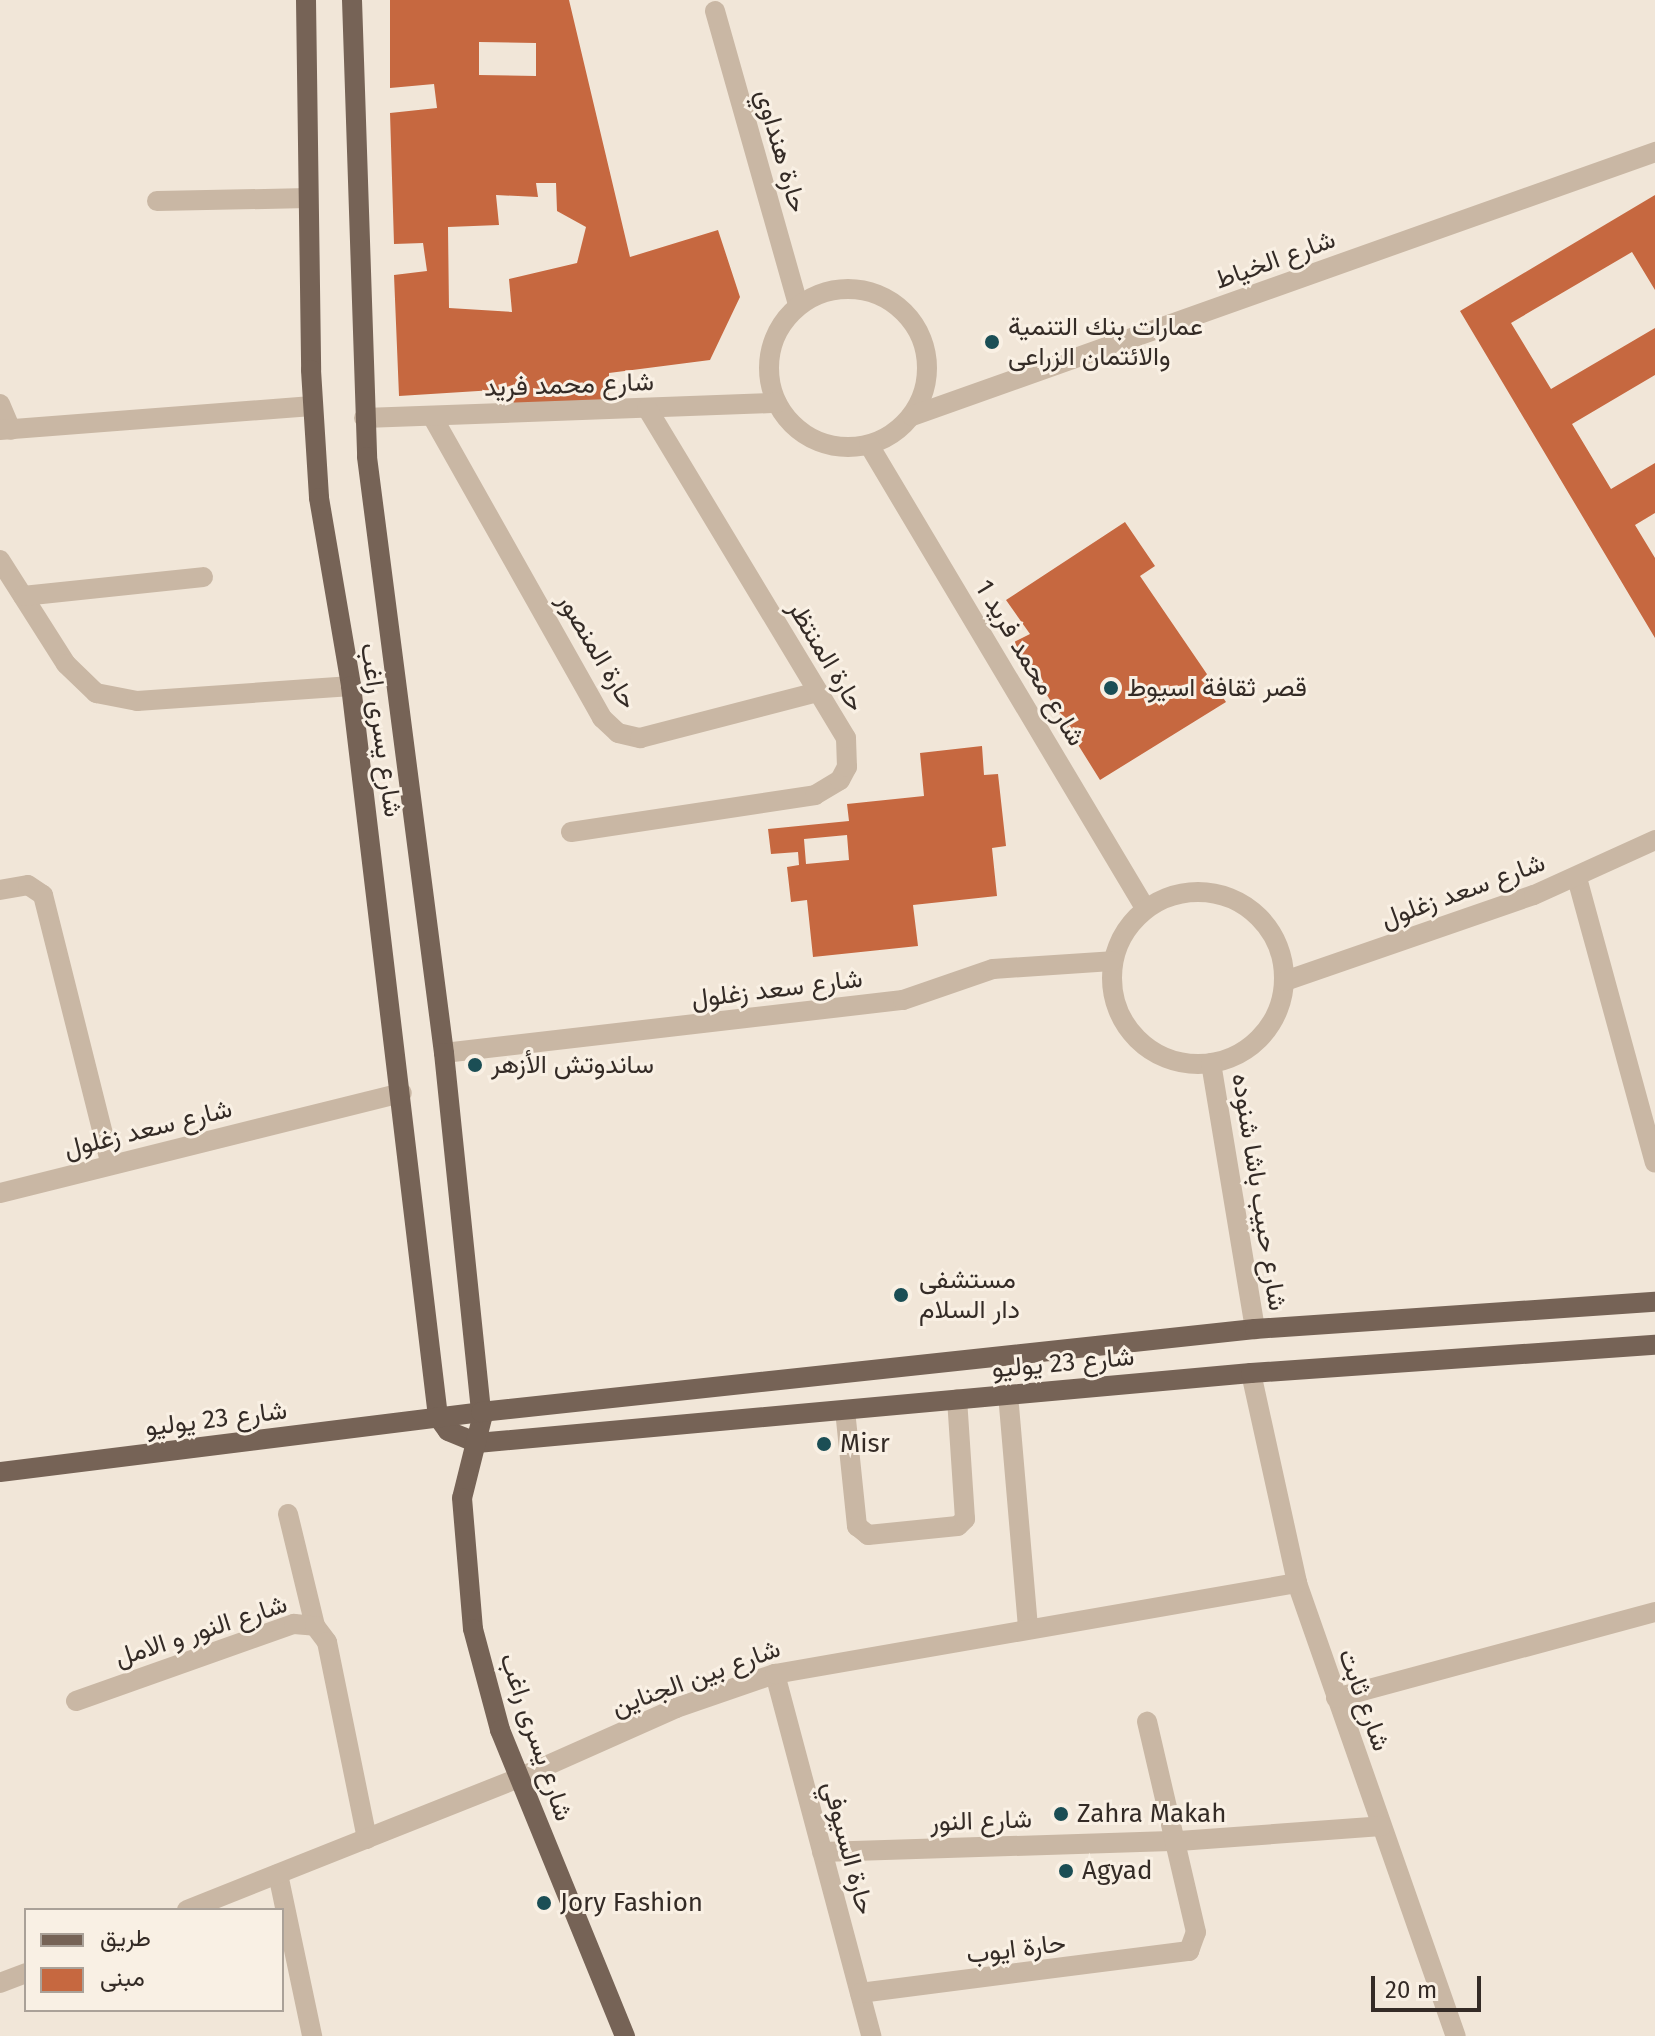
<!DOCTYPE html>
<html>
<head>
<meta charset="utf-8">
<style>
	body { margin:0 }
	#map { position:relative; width:1655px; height:2036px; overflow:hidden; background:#f1e6d8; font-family:"Fira Sans",Vazirmatn,sans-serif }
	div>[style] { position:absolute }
	.building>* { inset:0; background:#c66840 }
	.minor>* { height:20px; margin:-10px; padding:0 10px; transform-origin:10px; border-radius:10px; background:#c9b7a4 }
	.minor>.ring { margin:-10px; padding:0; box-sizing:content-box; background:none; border:20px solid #c9b7a4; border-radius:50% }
	.major>* { height:20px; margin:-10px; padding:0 10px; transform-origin:10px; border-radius:10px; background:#766356 }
	.dots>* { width:22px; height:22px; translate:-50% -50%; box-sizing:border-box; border:4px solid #f9f0e4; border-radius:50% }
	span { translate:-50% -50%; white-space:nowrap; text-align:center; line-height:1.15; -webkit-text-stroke:6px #f9f0e4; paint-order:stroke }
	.street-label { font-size:26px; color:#342b26 }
	.poi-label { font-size:26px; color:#342b26 }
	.left { translate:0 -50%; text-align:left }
	.legend { position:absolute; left:24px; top:1908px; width:260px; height:104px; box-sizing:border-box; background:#f9f0e4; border:2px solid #aaa198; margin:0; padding:10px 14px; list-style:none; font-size:24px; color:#342b26 }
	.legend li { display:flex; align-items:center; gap:16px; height:40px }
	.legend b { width:40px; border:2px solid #aaa198 }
	.scale { position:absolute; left:1371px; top:1976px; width:110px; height:36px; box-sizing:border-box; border:4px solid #342b26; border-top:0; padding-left:10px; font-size:24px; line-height:28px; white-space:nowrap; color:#342b26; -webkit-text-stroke:6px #f9f0e4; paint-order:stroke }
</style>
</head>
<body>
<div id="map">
	<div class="building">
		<div style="clip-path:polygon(evenodd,390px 0,569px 0,630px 257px,718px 230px,740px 297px,710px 360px,609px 373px,609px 400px,515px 408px,510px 389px,399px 396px,394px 275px,427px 271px,423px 243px,394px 244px,390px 113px,437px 108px,434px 84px,390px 88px,390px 0,479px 42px,536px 43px,536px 76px,479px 75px,479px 42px,390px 0,536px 183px,556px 183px,557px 211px,586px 227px,577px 263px,509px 279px,512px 312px,449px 308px,448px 227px,499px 225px,496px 195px,538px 197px,536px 183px)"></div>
		<div style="clip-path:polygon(1655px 195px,1655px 290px,1632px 252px,1511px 323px,1551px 389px,1655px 328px,1655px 375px,1572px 424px,1611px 489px,1655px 463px,1655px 513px,1635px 525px,1655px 558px,1655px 638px,1460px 311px)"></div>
		<div style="clip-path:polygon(1125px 522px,1155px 566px,1140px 576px,1226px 702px,1100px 780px,1014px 642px,1030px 634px,1006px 600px)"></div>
		<div style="clip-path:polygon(evenodd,982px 746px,984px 775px,998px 774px,1006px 846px,992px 848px,997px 896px,913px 905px,918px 946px,813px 957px,807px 900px,791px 902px,787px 867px,799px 865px,798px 852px,771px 854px,768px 829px,849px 821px,847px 804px,924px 796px,920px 753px,982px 746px,847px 835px,849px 860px,806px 864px,804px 839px,847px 835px)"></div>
	</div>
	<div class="minor">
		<div style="left:715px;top:11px;width:305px;rotate:74.2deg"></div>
		<div style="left:157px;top:201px;width:151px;rotate:-1.1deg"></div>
		<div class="ring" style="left:769px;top:289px;width:138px;height:138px"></div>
		<div style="left:0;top:404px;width:28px;rotate:67deg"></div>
		<div style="left:432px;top:416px;width:347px;rotate:60.6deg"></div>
		<div style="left:602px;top:718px;width:22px;rotate:43deg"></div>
		<div style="left:618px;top:733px;width:23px;rotate:13deg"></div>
		<div style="left:640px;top:738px;width:184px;rotate:-14.5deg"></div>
		<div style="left:912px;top:416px;width:789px;rotate:-19.56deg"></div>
		<div style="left:364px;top:418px;width:413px;rotate:-2.1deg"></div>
		<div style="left:0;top:430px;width:313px;rotate:-4.4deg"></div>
		<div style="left:869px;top:445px;width:539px;rotate:59.2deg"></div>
		<div style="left:0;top:560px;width:123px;rotate:57.6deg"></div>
		<div style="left:66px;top:664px;width:42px;rotate:44deg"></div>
		<div style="left:96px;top:693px;width:42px;rotate:11deg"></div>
		<div style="left:137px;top:701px;width:215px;rotate:-4deg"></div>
		<div style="left:23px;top:596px;width:181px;rotate:-6deg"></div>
		<div style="left:571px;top:832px;width:247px;rotate:-8.6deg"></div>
		<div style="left:815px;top:795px;width:29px;rotate:-31deg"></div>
		<div style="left:840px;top:780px;width:15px;rotate:-62deg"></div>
		<div style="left:847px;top:767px;width:29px;rotate:-92deg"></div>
		<div style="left:846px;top:738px;width:385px;rotate:-121.1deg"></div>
		<div style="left:1577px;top:878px;width:295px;rotate:74.7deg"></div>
		<div style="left:0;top:890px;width:28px;rotate:-10deg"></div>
		<div style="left:28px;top:885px;width:18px;rotate:34deg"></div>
		<div style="left:43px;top:895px;width:278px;rotate:75.9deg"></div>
		<div class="ring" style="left:1112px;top:892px;width:152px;height:152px"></div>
		<div style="left:1285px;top:981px;width:263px;rotate:-19.1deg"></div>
		<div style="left:1534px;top:895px;width:133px;rotate:-24.4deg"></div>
		<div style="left:444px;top:1053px;width:462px;rotate:-6.6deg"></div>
		<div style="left:903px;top:1000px;width:95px;rotate:-19deg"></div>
		<div style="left:993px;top:969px;width:119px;rotate:-3.8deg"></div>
		<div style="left:1211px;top:1063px;width:270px;rotate:80.6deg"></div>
		<div style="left:0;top:1193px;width:414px;rotate:-14deg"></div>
		<div style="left:1251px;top:1373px;width:215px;rotate:77.6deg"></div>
		<div style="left:1297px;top:1583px;width:480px;rotate:70.7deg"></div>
		<div style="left:1008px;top:1394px;width:234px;rotate:85.1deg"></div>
		<div style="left:845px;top:1410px;width:117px;rotate:84.1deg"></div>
		<div style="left:857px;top:1526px;width:14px;rotate:39deg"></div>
		<div style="left:868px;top:1535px;width:90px;rotate:-5.7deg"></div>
		<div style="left:958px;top:1526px;width:10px;rotate:-45deg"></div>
		<div style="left:965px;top:1519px;width:120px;rotate:-93.8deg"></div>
		<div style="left:288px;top:1514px;width:115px;rotate:76.4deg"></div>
		<div style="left:775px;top:1674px;width:375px;rotate:75.1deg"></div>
		<div style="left:1336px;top:1698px;width:330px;rotate:-15.1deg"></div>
		<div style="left:76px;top:1701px;width:231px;rotate:-19.5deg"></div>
		<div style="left:294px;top:1624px;width:21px;rotate:5deg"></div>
		<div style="left:315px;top:1626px;width:20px;rotate:53deg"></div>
		<div style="left:327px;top:1642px;width:201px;rotate:78.5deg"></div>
		<div style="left:822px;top:1852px;width:357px;rotate:-1.8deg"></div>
		<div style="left:1179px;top:1841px;width:203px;rotate:-4.2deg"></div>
		<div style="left:278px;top:1874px;width:166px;rotate:78.1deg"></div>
		<div style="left:187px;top:1910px;width:357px;rotate:-21.7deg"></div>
		<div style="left:519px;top:1778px;width:172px;rotate:-24deg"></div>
		<div style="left:676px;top:1708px;width:105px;rotate:-19deg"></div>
		<div style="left:775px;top:1674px;width:530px;rotate:-9.89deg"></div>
		<div style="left:0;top:1983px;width:28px;rotate:-21deg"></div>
		<div style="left:860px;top:1993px;width:332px;rotate:-7.3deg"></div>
		<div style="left:1189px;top:1951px;width:20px;rotate:-70deg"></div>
		<div style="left:1196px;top:1932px;width:216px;rotate:-103.1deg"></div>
	</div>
	<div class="major">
		<div style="left:306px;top:0;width:370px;rotate:89.2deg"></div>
		<div style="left:311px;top:370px;width:128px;rotate:86.4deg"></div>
		<div style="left:319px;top:498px;width:191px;rotate:80.3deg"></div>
		<div style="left:351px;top:686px;width:736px;rotate:83.21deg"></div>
		<div style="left:438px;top:1417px;width:17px;rotate:54deg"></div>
		<div style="left:448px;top:1431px;width:31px;rotate:22deg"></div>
		<div style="left:477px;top:1443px;width:777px;rotate:-5.17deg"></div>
		<div style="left:1251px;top:1373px;width:405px;rotate:-4deg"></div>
		<div style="left:352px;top:0;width:457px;rotate:88.1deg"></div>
		<div style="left:367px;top:457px;width:601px;rotate:82.64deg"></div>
		<div style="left:444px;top:1053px;width:367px;rotate:84.1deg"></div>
		<div style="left:482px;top:1418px;width:82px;rotate:104deg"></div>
		<div style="left:462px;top:1498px;width:131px;rotate:85.2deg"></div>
		<div style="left:473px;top:1629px;width:105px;rotate:75deg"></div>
		<div style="left:500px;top:1730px;width:331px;rotate:67.8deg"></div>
		<div style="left:0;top:1472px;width:485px;rotate:-7.1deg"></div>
		<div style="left:481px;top:1412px;width:778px;rotate:-6.12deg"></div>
		<div style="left:1255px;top:1329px;width:401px;rotate:-3.9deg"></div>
	</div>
	<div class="dots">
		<div style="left:992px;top:342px;background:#1b4e55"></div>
		<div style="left:1111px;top:688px;background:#1b4e55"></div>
		<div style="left:475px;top:1065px;background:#1b4e55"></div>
		<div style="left:901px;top:1295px;background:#1b4e55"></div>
		<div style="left:824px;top:1444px;background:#1b4e55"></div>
		<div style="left:1061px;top:1814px;background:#1b4e55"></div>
		<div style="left:1066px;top:1871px;background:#1b4e55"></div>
		<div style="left:544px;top:1903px;background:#1b4e55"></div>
	</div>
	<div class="street-label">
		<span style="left:781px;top:151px;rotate:74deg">حارة هنداوي</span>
		<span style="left:1275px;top:260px;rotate:-20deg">شارع الخياط</span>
		<span style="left:569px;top:385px;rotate:-2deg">شارع محمد فريد</span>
		<span style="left:597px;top:651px;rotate:59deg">حارة المنصور</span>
		<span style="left:826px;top:656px;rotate:59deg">حارة المنتظر</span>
		<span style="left:1030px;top:663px;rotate:59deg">شارع محمد فريد 1</span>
		<span style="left:381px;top:730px;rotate:82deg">شارع يسرى راغب</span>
		<span style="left:1463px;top:891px;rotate:-20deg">شارع سعد زغلول</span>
		<span style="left:777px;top:989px;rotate:-7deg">شارع سعد زغلول</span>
		<span style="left:148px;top:1129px;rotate:-14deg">شارع سعد زغلول</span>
		<span style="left:1259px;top:1192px;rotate:81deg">شارع حبيب باشا شنوده</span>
		<span style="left:1063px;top:1363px;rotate:-5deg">شارع 23 يوليو</span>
		<span style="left:216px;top:1419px;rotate:-7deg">شارع 23 يوليو</span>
		<span style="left:201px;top:1631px;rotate:-18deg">شارع النور و الامل</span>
		<span style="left:696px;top:1678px;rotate:-20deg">شارع بين الجناين</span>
		<span style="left:1364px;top:1700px;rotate:70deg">شارع ثابت</span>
		<span style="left:536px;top:1737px;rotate:71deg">شارع يسرى راغب</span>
		<span style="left:981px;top:1821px;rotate:-2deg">شارع النور</span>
		<span style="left:848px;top:1848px;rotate:75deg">حارة السيوفي</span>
		<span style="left:1016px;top:1949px;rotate:-7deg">حارة ايوب</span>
	</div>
	<div class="poi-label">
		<span class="left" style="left:1008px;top:342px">عمارات بنك التنمية<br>والائتمان الزراعى</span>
		<span class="left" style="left:1127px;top:688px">قصر ثقافة اسيوط</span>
		<span class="left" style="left:491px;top:1065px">ساندوتش الأزهر</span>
		<span class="left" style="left:919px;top:1295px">مستشفى<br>دار السلام</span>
		<span class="left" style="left:840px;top:1444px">Misr</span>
		<span class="left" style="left:1077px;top:1814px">Zahra Makah</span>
		<span class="left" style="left:1082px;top:1871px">Agyad</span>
		<span class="left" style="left:560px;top:1903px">Jory Fashion</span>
	</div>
	<ul class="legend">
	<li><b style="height:10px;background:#766356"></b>طريق</li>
	<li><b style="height:22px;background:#c66840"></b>مبنى</li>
	</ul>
	<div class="scale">20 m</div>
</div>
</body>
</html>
